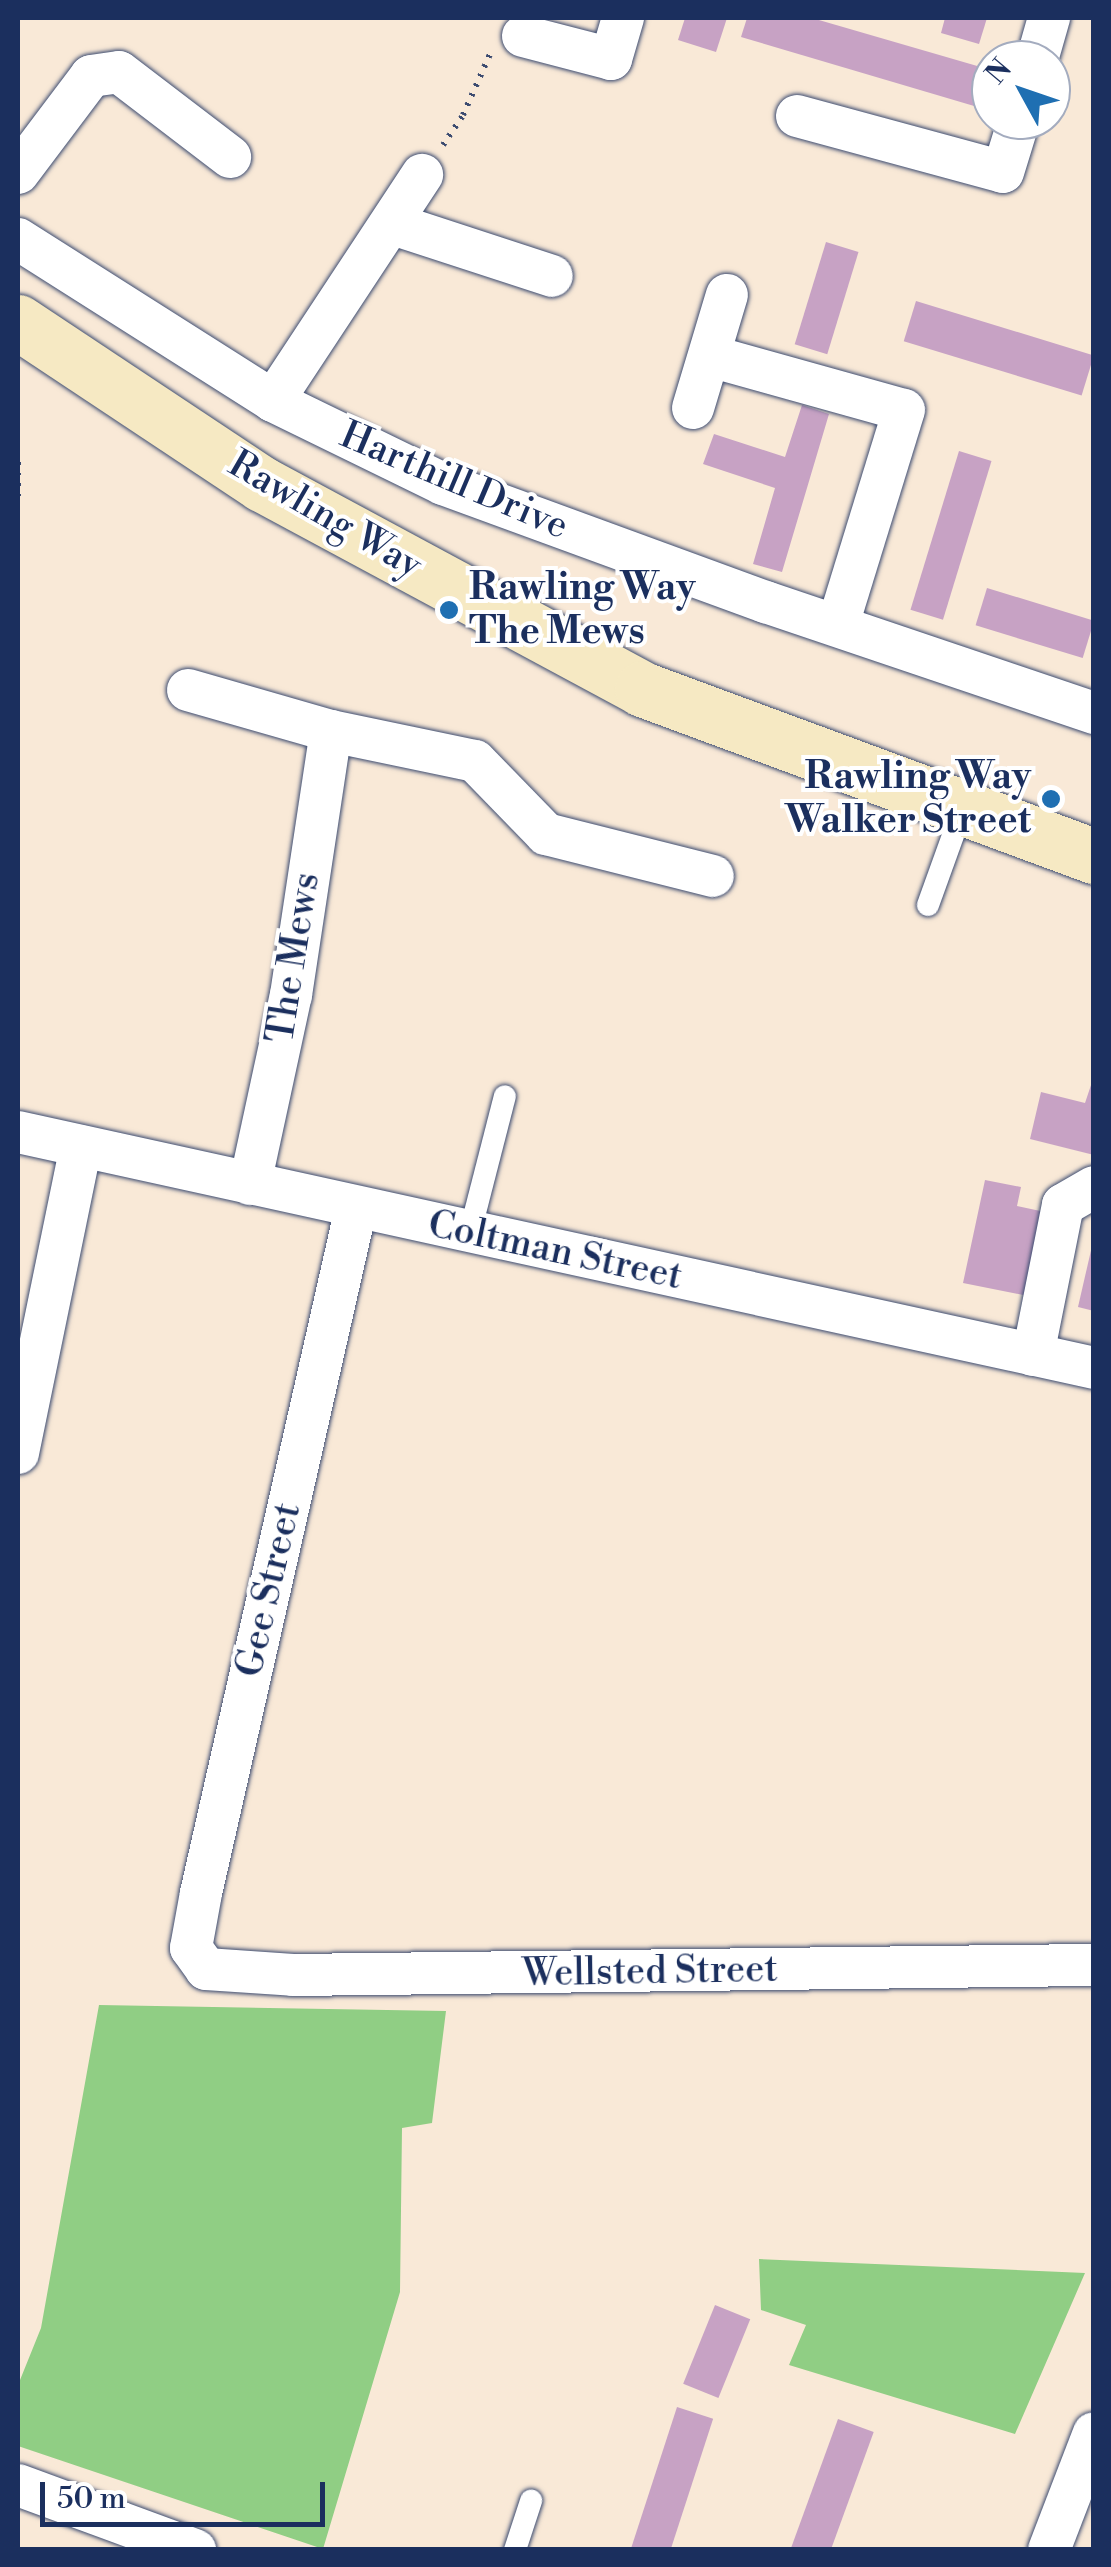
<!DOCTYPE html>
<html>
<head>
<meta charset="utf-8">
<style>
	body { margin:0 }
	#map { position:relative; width:1111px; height:2567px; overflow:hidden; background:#f9e9d7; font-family:"Libre Bodoni",serif }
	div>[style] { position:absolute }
	.green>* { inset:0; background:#90ce84 }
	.building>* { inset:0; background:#c7a2c4; transform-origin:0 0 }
	.path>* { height:6px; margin-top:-3px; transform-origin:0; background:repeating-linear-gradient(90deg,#3c4b70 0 2.5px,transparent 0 10.5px) }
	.roads { filter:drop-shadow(0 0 2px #3c4b70) drop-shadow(0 0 2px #3c4b70) }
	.lane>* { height:22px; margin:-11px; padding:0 11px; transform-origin:11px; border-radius:11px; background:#fff }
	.street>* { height:42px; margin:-21px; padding:0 21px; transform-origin:21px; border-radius:21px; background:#fff }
	.secondary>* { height:55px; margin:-27.5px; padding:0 27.5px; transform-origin:27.5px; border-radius:27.5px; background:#f6e9c3 }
	.dots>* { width:28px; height:28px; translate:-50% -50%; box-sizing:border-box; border:5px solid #fff; border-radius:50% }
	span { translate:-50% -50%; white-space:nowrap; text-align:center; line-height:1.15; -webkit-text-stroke:8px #fff; paint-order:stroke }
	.street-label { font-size:38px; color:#1b2f5e }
	.poi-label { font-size:38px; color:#1b2f5e; font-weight:700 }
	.left { translate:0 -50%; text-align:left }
	.right { translate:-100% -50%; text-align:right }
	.frame { position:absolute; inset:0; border:20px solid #1b2f5e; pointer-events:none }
	.north { position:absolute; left:971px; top:40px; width:100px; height:100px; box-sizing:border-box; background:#fff; border:2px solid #a4acbf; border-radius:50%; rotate:310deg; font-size:28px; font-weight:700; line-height:40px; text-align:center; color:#1b2f5e }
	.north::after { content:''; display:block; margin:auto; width:35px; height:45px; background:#1f6fb2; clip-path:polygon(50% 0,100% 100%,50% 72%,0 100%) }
	.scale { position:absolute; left:40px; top:2482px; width:285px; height:45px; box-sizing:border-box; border:5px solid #1b2f5e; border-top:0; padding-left:12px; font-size:30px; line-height:35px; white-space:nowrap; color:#1b2f5e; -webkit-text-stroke:8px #fff; paint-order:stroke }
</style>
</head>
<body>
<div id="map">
	<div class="green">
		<div style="clip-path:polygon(99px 2005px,446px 2011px,432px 2123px,402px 2128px,400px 2292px,323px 2549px,18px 2446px,18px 2385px,41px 2328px)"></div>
		<div style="clip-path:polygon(759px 2259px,1085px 2273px,1015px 2434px,789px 2365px,806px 2325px,761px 2310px)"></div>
	</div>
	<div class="building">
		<div style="clip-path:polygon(685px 18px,727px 18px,716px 52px,678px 40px)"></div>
		<div style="clip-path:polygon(747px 18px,812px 18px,991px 70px,991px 111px,741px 37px)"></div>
		<div style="clip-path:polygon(945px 18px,987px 18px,979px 44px,941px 33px)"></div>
		<div style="left:826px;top:242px;width:34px;height:107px;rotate:17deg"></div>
		<div style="left:916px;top:301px;width:186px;height:42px;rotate:17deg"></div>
		<div style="clip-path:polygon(802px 405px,829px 414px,782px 572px,753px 564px,775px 488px,703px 464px,714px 434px,785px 457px)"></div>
		<div style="left:959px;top:451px;width:34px;height:166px;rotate:17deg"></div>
		<div style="left:987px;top:588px;width:112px;height:39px;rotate:17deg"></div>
		<div style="clip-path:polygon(1094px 1076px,1094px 1155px,1030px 1139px,1041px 1092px,1085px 1103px)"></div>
		<div style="clip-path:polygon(985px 1180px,1021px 1187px,1017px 1206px,1045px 1212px,1028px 1296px,963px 1283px)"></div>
		<div style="clip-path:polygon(1092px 1246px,1094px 1246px,1094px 1311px,1078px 1307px)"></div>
		<div style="left:715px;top:2305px;width:38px;height:85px;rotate:22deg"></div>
		<div style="left:677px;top:2407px;width:38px;height:152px;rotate:18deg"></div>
		<div style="left:838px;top:2419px;width:38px;height:139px;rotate:20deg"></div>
	</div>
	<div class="path">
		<div style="left:443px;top:145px;width:36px;rotate:-56deg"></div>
		<div style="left:463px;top:115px;width:67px;rotate:-66.1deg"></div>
		<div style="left:18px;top:462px;width:42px;rotate:90deg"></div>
	</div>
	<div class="roads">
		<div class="lane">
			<div style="left:928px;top:905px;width:103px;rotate:-70.2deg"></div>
			<div style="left:470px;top:1232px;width:140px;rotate:-75.6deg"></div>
			<div style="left:515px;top:2550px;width:52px;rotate:-71.9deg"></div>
		</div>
		<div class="street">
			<div style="left:523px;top:36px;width:91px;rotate:14.6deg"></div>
			<div style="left:611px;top:59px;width:43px;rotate:-73.7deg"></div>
			<div style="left:1037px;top:60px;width:44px;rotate:-74.1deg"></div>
			<div style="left:797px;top:116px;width:213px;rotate:15.2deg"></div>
			<div style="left:1003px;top:172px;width:54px;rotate:-72.9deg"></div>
			<div style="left:18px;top:173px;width:121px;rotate:-53deg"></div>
			<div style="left:91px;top:76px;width:28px;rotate:-8deg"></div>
			<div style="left:119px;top:72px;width:140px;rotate:37.4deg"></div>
			<div style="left:393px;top:224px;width:167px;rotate:18.1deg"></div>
			<div style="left:18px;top:239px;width:302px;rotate:32.4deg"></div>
			<div style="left:273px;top:401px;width:189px;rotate:26deg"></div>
			<div style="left:443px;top:484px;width:344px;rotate:20.1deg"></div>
			<div style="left:766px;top:602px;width:346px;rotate:18.7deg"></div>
			<div style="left:710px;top:356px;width:201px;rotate:15.6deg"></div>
			<div style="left:904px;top:410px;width:224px;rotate:107.1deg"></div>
			<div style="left:273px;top:401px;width:271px;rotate:-56.6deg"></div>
			<div style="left:693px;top:408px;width:118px;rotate:-73.3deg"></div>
			<div style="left:188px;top:690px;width:149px;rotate:16deg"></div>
			<div style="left:331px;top:731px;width:147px;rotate:11.8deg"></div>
			<div style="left:475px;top:761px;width:102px;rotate:45.8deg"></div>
			<div style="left:546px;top:834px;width:172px;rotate:14.1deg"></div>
			<div style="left:18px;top:1132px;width:1102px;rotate:12.37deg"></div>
			<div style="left:250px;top:1184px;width:193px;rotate:-77.8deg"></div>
			<div style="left:291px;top:995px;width:267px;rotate:-81.4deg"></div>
			<div style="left:356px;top:1208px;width:702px;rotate:102.75deg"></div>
			<div style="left:201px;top:1893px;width:56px;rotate:100.3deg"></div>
			<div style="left:191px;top:1948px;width:26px;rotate:54deg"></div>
			<div style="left:206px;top:1969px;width:87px;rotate:3.9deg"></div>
			<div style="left:293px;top:1975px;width:801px;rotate:-0.72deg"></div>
			<div style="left:1033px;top:1355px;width:153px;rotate:-78.7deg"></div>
			<div style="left:1063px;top:1205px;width:36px;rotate:-30deg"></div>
			<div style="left:18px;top:1453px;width:313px;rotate:-78.4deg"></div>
			<div style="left:18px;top:2485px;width:189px;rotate:20.2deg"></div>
			<div style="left:1049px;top:2550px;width:125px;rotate:-69deg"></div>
		</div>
		<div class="secondary">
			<div style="left:18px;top:322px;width:293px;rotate:33.6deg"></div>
			<div style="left:262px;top:484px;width:432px;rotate:28.3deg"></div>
			<div style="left:642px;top:689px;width:482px;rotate:20.3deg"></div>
		</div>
	</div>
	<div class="dots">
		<div style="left:449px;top:610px;background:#1f6fb2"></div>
		<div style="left:1051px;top:799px;background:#1f6fb2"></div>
	</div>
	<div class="street-label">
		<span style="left:454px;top:481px;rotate:23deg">Harthill Drive</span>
		<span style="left:325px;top:515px;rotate:30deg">Rawling Way</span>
		<span style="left:294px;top:958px;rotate:-81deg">The Mews</span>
		<span style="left:555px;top:1251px;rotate:12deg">Coltman Street</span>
		<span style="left:269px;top:1590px;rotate:-77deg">Gee Street</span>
		<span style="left:650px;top:1972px;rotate:-1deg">Wellsted Street</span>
	</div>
	<div class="poi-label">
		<span class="left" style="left:469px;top:610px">Rawling Way<br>The Mews</span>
		<span class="right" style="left:1031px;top:799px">Rawling Way<br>Walker Street</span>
	</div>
	<div class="frame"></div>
	<div class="north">N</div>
	<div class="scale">50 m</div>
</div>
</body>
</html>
